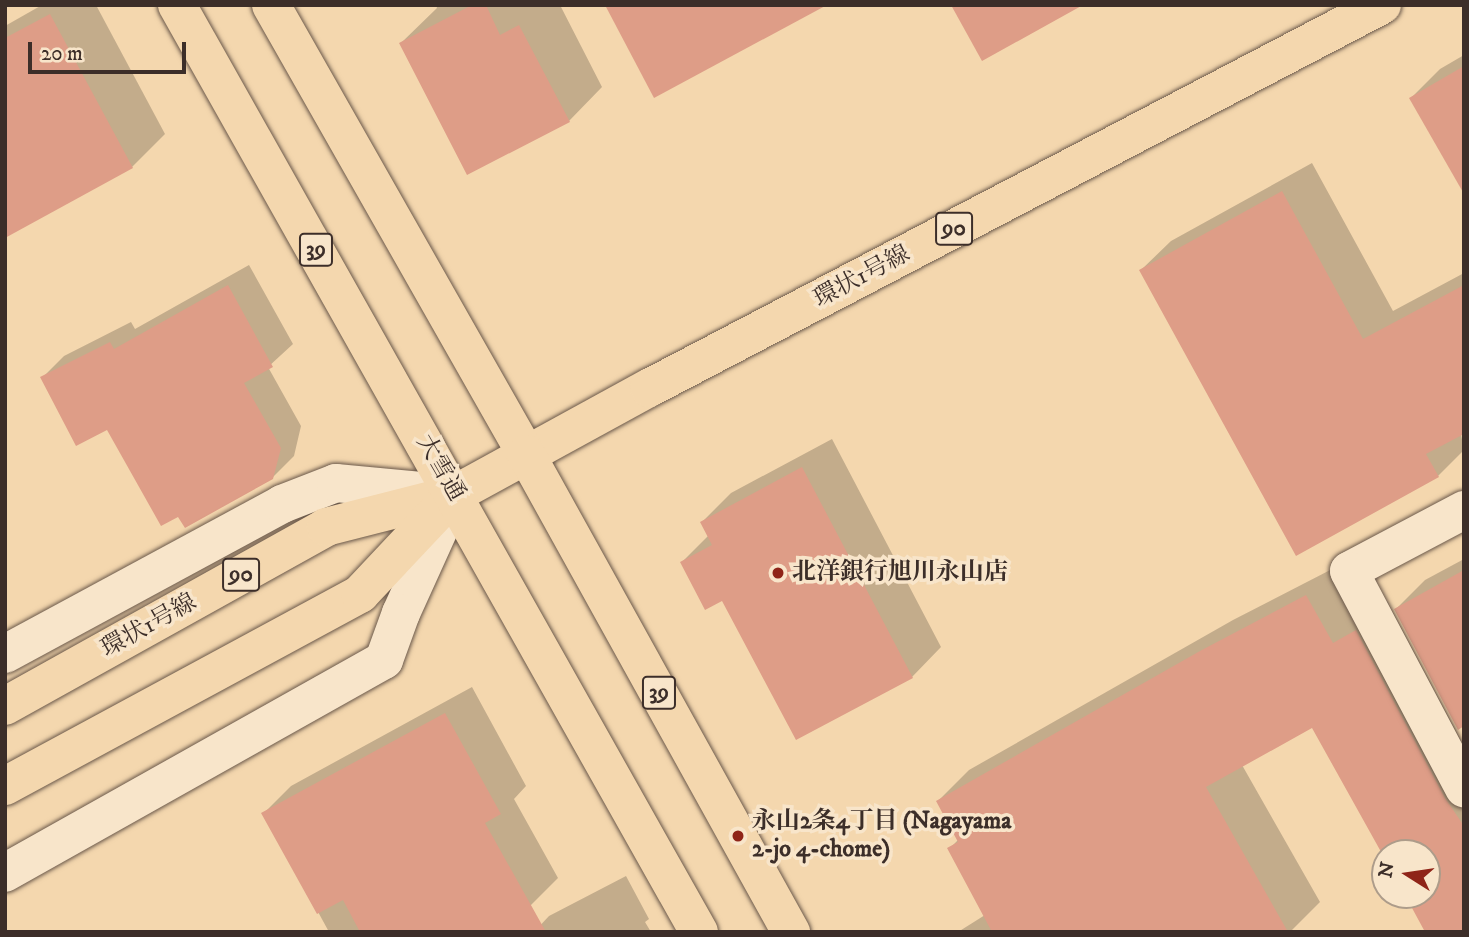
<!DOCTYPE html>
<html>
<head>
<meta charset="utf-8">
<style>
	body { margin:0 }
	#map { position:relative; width:1469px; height:937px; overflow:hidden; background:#f4d7ae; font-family:"IM FELL DW Pica","Noto Serif JP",serif }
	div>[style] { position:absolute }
	.shadow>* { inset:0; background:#0003 }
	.building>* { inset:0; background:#de9d87 }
	.roads { filter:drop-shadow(0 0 2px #6a584a) drop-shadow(0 0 2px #6a584a) }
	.minor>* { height:38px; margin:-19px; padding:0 19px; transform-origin:19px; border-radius:19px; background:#f8e5ca }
	.major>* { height:38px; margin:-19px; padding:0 19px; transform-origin:19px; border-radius:19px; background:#f4d7ae }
	.highway>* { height:38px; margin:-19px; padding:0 19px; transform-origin:19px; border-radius:19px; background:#f4d7ae }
	.dots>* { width:19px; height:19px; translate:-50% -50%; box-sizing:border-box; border:4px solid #f8e5ca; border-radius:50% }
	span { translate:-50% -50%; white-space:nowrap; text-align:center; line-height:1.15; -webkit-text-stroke:7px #f8e5ca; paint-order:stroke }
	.shield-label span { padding:2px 5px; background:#f8e5ca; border:2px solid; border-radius:5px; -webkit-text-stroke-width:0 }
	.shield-label { font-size:23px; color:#3c2e29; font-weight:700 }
	.street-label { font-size:24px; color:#3c2e29 }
	.poi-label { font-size:24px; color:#3c2e29; font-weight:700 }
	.left { translate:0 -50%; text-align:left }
	.frame { position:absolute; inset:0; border:7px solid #3c2e29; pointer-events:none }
	.north { position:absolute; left:1371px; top:839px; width:70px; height:70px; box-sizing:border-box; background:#f8e5ca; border:2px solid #ad9c8a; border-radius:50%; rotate:282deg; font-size:19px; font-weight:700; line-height:28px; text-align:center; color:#3c2e29 }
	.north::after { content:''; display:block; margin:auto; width:24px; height:32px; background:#8f2418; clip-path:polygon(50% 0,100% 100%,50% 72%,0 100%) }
	.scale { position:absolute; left:28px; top:42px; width:158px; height:32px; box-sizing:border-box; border:4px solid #3c2e29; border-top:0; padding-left:9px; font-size:21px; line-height:24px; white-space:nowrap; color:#3c2e29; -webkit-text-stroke:5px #f8e5ca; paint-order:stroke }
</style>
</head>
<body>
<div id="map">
	<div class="shadow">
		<div style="clip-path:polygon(42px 5px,96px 5px,165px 134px,132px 167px,5px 236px,5px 26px)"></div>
		<div style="clip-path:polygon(436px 5px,560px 5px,602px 87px,569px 121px,401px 43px,437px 8px)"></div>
		<div style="clip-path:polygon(1464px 55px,1464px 190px,1411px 98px,1440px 69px)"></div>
		<div style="clip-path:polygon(1312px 163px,1393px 311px,1464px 273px,1464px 432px,1461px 434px,1464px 450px,1438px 476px,1141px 270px,1171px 241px)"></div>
		<div style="clip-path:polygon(249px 265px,293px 344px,268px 367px,301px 426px,294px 456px,272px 478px,108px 428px,43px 377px,64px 356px,131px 322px,135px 329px)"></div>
		<div style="clip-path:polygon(832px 439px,941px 647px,912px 677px,723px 599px,682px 562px,709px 535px,702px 522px,731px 493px)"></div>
		<div style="clip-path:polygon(1464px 559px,1464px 724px,1396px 609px,1425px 580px)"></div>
		<div style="clip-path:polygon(1338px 566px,1364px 613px,1387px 601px,1464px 746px,1464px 923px,1407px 895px,1427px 895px,1427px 853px,1385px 853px,1385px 856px,1313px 726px,1242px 765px,1320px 902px,1290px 932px,958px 932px,985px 915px,949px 849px,959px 839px,938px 801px,969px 770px,1233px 620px)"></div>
		<div style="clip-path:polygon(472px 687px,526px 786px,514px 799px,558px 878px,531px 905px,442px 932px,329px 932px,264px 813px,291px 786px)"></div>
		<div style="clip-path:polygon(626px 876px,649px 919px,645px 922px,651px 932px,534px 932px,549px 916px)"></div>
	</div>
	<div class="building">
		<div style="clip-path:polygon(472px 5px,486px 5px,500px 35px,519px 25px,570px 122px,467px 175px,399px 43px)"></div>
		<div style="clip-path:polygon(605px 5px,827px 5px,654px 98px)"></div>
		<div style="clip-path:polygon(951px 5px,1083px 5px,982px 61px)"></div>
		<div style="clip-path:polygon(50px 14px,133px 168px,5px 238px,5px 38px)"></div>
		<div style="clip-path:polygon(1464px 66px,1464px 194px,1409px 98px)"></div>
		<div style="clip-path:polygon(1282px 191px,1363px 339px,1464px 285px,1464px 434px,1426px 454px,1439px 477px,1296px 556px,1139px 270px)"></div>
		<div style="clip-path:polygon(228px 285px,273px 367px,244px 383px,281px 448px,273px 479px,185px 528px,178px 517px,161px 526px,107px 430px,76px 446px,40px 377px,110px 342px,114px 349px)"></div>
		<div style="clip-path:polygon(802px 467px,913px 678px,796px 740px,722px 601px,705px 610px,680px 562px,712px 545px,700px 522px)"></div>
		<div style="clip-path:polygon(1464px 570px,1464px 726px,1458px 730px,1394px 609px)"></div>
		<div style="clip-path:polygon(1306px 595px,1333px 643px,1356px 630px,1445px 798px,1464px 826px,1464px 932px,1425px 932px,1405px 895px,1427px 895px,1427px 853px,1385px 853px,1385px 859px,1312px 728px,1206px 787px,1288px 932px,992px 932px,947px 848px,958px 842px,936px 801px,1200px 651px)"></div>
		<div style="clip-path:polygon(445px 713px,501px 814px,485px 823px,546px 932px,360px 932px,343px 900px,317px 914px,261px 813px)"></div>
	</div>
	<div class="roads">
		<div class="minor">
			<div style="left:1464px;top:510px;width:130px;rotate:152.1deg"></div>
			<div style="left:1349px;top:571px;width:246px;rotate:62.1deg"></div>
			<div style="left:5px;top:654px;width:315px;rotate:-28.4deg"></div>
			<div style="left:282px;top:504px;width:58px;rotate:-21.3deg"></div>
			<div style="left:336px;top:483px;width:120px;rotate:5.3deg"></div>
			<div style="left:455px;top:494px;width:131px;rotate:114.4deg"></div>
			<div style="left:401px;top:613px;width:50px;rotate:109.9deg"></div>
			<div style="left:384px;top:660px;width:435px;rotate:150.7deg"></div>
		</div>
		<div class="major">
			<div style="left:5px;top:706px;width:368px;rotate:-29.1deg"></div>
			<div style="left:326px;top:527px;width:133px;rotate:-14.3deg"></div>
			<div style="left:455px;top:494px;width:221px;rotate:-28.7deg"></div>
			<div style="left:649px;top:388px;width:827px;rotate:-27.59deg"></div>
			<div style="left:5px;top:786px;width:404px;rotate:-28.4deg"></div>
			<div style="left:360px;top:594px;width:137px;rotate:-46.8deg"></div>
		</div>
		<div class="highway">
			<div style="left:177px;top:5px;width:1064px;rotate:60.62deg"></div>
			<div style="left:271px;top:5px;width:516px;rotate:60.41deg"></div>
			<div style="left:526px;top:454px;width:547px;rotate:61deg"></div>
		</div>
	</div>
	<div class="dots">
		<div style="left:778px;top:573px;background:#8f2418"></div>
		<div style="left:738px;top:836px;background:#8f2418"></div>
	</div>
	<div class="shield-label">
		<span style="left:954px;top:229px">90</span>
		<span style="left:316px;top:250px">39</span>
		<span style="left:241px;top:575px">90</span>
		<span style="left:659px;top:693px">39</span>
	</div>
	<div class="street-label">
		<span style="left:862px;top:277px;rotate:-28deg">環状1号線</span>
		<span style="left:440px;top:468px;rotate:60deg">大雪通</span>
		<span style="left:149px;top:626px;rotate:-29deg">環状1号線</span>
	</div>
	<div class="poi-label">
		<span class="left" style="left:792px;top:573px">北洋銀行旭川永山店</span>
		<span class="left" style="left:752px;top:836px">永山2条4丁目 (Nagayama<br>2-jo 4-chome)</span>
	</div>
	<div class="frame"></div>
	<div class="north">N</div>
	<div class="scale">20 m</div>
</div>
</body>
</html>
